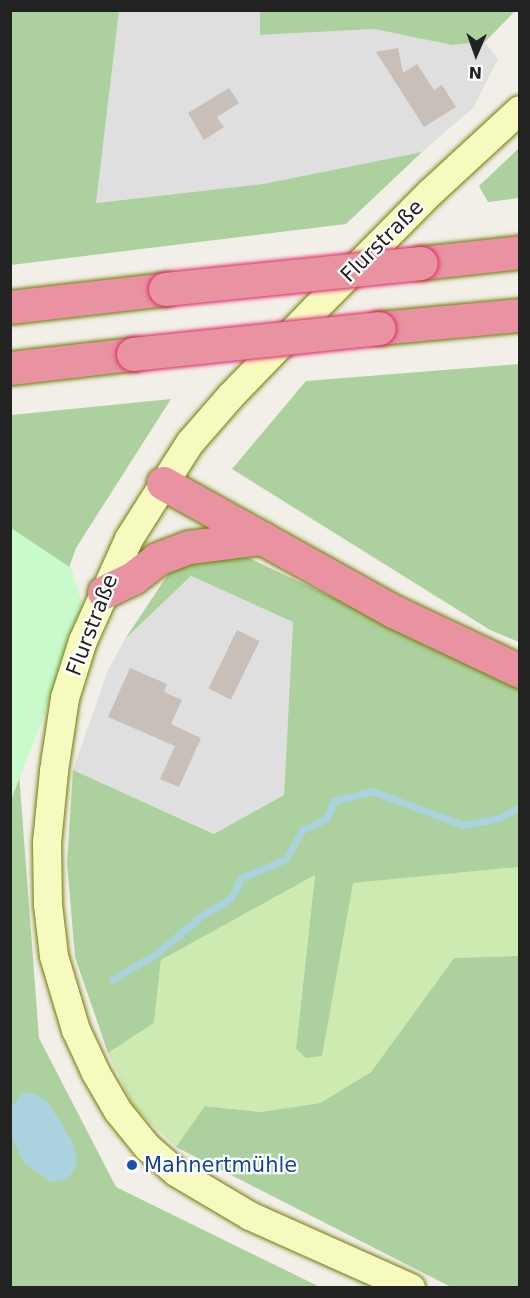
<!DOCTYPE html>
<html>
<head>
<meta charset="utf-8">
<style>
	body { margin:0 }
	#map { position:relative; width:530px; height:1298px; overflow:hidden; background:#f2efe9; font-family:"DejaVu Sans",sans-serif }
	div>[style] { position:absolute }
	.residential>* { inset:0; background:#e0dfdf }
	.grass>* { inset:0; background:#cdebb0 }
	.forest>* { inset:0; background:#add19e }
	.park>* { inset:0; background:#c8facc }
	.water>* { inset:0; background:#aad3df }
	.stream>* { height:7px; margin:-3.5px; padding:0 3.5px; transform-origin:3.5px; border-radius:3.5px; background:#aad3df }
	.building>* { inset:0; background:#c7bfb8; transform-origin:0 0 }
	.roads { filter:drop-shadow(0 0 2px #707d05) drop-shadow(0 0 2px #707d05) }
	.secondary>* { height:28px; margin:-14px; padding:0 14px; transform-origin:14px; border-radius:14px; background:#f7fabf }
	.highway>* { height:33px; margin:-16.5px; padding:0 16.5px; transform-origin:16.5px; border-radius:16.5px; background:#e892a2 }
	.bridges { filter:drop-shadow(0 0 2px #dc2a67) drop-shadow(0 0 2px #dc2a67) }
	.highway-bridge>* { height:33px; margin:-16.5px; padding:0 16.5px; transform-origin:16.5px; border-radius:16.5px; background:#e892a2 }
	.dots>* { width:16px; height:16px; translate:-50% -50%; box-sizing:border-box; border:3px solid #fff; border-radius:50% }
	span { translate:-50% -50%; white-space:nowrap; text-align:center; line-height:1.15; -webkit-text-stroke:4.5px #fff; paint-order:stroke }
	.street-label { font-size:21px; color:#222 }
	.transit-label { font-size:21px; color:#164399 }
	.left { translate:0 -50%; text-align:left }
	.frame { position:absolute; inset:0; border:12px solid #222; pointer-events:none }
	.north { position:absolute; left:446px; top:24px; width:60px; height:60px; -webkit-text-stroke:4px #fff; paint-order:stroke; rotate:182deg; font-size:16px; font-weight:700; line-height:24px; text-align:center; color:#222 }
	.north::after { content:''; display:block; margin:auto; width:21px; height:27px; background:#222; clip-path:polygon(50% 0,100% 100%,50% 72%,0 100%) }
</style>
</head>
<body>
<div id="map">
	<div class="residential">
		<div style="clip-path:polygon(119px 11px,260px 11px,260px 35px,374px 29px,452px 45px,485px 42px,498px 59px,473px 108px,422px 152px,263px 184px,95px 203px)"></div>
		<div style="clip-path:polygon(191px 576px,293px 622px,284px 795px,215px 834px,73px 770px,108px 670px,125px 639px)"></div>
	</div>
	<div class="grass">
		<div style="clip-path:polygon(519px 867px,519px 956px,454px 958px,371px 1072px,320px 1103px,261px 1112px,206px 1106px,176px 1147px,134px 1107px,108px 1053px,154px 1023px,161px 960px,315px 875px,296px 1049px,321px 1056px,352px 883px)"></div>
	</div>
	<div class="forest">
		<div style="clip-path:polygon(10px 11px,119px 11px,96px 203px,263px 184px,422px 152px,346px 224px,11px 265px)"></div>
		<div style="clip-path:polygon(260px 11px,260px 10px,515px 11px,485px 42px,452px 45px,374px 29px,260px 35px)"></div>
		<div style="clip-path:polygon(519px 148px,519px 198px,488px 202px,479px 186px)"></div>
		<div style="clip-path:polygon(519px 364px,519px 642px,490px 630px,232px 469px,306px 381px)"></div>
		<div style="clip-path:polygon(171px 399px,76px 548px,40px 650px,18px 760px,39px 1038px,116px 1187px,320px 1287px,11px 1288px,11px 415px)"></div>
		<div style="clip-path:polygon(234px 551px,519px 685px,519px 867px,353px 883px,322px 1056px,306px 1058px,296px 1049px,315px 875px,161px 960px,154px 1023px,108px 1053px,75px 957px,67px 863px,73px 770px,214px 834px,284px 795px,293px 622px,191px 576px,125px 639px,171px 570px)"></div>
		<div style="clip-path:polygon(519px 956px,519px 1287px,451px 1287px,176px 1147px,205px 1106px,261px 1112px,320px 1103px,371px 1072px,454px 958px)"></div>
	</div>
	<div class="park">
		<div style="clip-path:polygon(11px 528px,71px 568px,81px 600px,82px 619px,11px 800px)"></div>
	</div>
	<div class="water">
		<div style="clip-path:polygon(23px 1093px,32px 1093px,46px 1100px,73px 1142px,77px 1164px,68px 1179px,52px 1182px,24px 1163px,10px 1134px,11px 1108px)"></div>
	</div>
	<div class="stream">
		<div style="left:112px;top:980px;width:52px;rotate:-31deg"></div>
		<div style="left:157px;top:953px;width:56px;rotate:-39.9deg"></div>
		<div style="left:200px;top:917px;width:36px;rotate:-32deg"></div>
		<div style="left:231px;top:898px;width:22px;rotate:-63deg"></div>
		<div style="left:241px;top:878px;width:49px;rotate:-22.9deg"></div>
		<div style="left:286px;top:859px;width:33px;rotate:-61deg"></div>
		<div style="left:302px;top:830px;width:26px;rotate:-25deg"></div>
		<div style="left:326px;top:819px;width:20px;rotate:-66deg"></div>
		<div style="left:334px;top:801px;width:39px;rotate:-15deg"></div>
		<div style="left:372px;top:791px;width:97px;rotate:20.5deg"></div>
		<div style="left:463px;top:825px;width:37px;rotate:-11deg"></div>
		<div style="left:499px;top:818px;width:24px;rotate:-28deg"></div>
	</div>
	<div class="building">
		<div style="clip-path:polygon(398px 48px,403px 73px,417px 64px,434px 90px,442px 85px,456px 107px,424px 127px,376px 52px)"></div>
		<div style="clip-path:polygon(229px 88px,239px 103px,217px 117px,224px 127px,204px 140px,188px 113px)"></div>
		<div style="left:237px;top:630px;width:25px;height:65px;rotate:26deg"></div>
		<div style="clip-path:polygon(130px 668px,167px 684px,164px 692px,182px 700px,171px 724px,201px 738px,179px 787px,160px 779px,175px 746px,108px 717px)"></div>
	</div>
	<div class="roads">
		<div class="secondary">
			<div style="left:411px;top:1288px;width:176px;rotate:-155.9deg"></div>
			<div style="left:250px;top:1216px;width:86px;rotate:-149.3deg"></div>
			<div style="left:176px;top:1172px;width:37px;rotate:-139deg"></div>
			<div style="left:148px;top:1148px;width:48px;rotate:-129deg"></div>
			<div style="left:118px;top:1111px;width:44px;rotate:-120.1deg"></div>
			<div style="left:96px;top:1073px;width:47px;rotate:-114.9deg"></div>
			<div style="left:76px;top:1030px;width:77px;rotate:-106.6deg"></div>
			<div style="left:54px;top:956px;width:51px;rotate:-96.7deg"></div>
			<div style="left:48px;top:905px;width:62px;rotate:-90.9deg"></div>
			<div style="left:47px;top:843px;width:72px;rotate:-84.4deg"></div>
			<div style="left:54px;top:771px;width:74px;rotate:-81.4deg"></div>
			<div style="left:65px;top:698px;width:60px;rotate:-72.5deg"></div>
			<div style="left:83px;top:641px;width:112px;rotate:-65.7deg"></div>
			<div style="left:129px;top:539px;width:114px;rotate:-57.6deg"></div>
			<div style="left:190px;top:443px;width:61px;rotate:-49deg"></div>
			<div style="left:230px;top:397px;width:125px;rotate:-46deg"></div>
			<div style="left:317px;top:307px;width:161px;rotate:-45.3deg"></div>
			<div style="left:430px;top:193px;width:122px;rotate:-42.7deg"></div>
		</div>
		<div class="highway">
			<div style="left:421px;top:263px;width:100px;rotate:-6.3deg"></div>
			<div style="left:10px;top:307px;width:156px;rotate:-6.6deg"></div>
			<div style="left:379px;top:328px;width:142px;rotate:-5.3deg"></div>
			<div style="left:10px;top:368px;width:124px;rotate:-6.5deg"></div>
			<div style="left:163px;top:483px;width:265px;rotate:29.1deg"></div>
			<div style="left:395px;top:612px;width:138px;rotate:25.3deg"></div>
			<div style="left:104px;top:592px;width:32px;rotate:-26deg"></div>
			<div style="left:133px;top:578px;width:31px;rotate:-38deg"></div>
			<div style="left:157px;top:559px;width:34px;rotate:-21deg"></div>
			<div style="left:189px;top:547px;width:74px;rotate:-7deg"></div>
		</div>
	</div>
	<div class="bridges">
		<div class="highway-bridge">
			<div style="left:165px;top:289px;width:257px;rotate:-5.8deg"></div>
			<div style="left:133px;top:354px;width:247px;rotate:-6deg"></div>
		</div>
	</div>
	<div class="dots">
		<div style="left:132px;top:1165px;background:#1a4fb4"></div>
	</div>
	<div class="street-label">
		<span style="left:382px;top:241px;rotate:-45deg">Flurstraße</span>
		<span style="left:92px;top:625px;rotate:-69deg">Flurstraße</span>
	</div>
	<div class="transit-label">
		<span class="left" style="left:144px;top:1165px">Mahnertmühle</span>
	</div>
	<div class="frame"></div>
	<div class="north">N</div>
</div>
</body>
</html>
